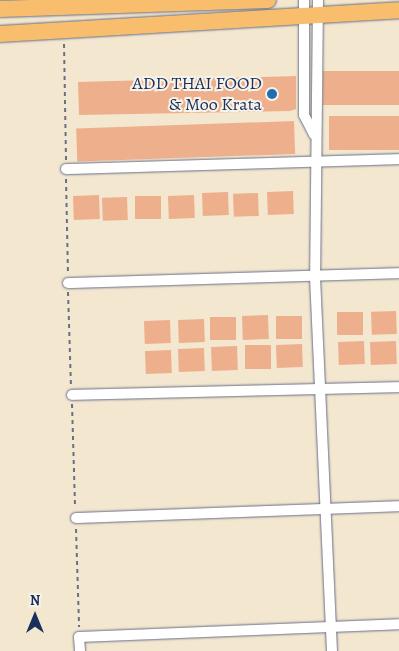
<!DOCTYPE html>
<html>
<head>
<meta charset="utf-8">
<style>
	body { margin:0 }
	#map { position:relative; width:399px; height:651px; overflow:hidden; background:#f3e7d0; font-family:Alegreya,serif }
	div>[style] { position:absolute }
	.building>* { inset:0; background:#eeb08c; transform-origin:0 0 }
	.path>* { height:2px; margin-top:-1px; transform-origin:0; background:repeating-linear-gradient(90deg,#676f86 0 4px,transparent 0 8px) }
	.roads { filter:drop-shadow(0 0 1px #676f86) drop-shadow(0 0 1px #676f86) }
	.minor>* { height:10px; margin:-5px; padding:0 5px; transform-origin:5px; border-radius:5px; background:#fff }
	.trunk>* { height:16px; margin:-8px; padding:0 8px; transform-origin:8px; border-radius:8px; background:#f9be6d }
	.dots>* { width:14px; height:14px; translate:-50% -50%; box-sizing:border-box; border:2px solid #f7f3e8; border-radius:50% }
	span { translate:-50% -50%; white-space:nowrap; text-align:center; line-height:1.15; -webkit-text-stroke:4px #f7f3e8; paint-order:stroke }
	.poi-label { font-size:18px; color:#1b2f5e }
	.right { translate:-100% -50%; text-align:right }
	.north { position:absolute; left:10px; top:591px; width:50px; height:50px; -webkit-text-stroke:4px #f7f3e8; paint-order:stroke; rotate:0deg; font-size:14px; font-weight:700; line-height:20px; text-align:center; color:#1b2f5e }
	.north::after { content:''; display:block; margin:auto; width:18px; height:22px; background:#1b2f5e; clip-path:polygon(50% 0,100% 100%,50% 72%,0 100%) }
</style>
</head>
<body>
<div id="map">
	<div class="building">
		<div style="left:399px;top:71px;width:34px;height:76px;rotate:90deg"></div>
		<div style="clip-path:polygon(296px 76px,296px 109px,290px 111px,79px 115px,78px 82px)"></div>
		<div style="left:399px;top:116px;width:34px;height:70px;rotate:90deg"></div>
		<div style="left:294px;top:121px;width:33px;height:218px;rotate:88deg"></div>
		<div style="left:293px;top:191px;width:23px;height:26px;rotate:88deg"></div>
		<div style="left:228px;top:192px;width:23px;height:26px;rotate:88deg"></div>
		<div style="left:258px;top:193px;width:23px;height:25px;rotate:88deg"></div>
		<div style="left:99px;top:195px;width:24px;height:26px;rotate:88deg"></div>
		<div style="left:194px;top:195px;width:23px;height:26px;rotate:88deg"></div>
		<div style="left:161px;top:196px;width:23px;height:26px;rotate:90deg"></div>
		<div style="left:127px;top:197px;width:23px;height:25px;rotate:88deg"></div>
		<div style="left:396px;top:311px;width:23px;height:25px;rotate:88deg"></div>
		<div style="left:363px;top:312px;width:23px;height:26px;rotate:90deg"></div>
		<div style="left:268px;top:315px;width:24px;height:26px;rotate:88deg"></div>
		<div style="left:302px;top:316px;width:23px;height:26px;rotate:90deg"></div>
		<div style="left:236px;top:317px;width:23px;height:26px;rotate:90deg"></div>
		<div style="left:204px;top:319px;width:23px;height:26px;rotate:88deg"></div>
		<div style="left:170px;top:320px;width:23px;height:26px;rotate:88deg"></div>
		<div style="left:364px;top:341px;width:23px;height:26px;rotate:88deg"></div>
		<div style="left:396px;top:341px;width:23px;height:26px;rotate:88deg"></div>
		<div style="left:302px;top:344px;width:23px;height:26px;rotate:88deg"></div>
		<div style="left:271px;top:345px;width:24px;height:26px;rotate:90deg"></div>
		<div style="left:237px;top:346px;width:24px;height:26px;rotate:88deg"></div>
		<div style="left:204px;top:348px;width:23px;height:26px;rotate:88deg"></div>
		<div style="left:171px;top:350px;width:23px;height:26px;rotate:88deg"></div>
	</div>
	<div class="path">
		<div style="left:64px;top:44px;width:116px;rotate:89deg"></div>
		<div style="left:66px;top:179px;width:93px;rotate:88.8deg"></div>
		<div style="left:68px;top:292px;width:93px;rotate:88.2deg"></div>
		<div style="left:72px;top:404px;width:103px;rotate:88.3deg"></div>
		<div style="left:76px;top:529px;width:98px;rotate:88.2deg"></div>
	</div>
	<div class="roads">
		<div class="minor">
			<div style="left:304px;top:0;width:115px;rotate:90deg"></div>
			<div style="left:304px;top:115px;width:22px;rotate:63deg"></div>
			<div style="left:318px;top:0;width:277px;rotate:90.6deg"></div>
			<div style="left:315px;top:277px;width:374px;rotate:87.4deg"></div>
			<div style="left:66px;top:169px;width:333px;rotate:-1.7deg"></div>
			<div style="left:68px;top:283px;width:331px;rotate:-1.7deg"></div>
			<div style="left:72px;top:395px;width:327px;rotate:-1.4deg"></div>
			<div style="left:76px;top:518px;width:323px;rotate:-2.1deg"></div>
			<div style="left:80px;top:651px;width:14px;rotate:-94deg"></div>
			<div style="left:79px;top:637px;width:320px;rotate:-2.3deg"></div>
		</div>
		<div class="trunk">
			<div style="left:0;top:9px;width:268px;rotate:-1.9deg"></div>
			<div style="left:0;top:34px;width:400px;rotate:-3.4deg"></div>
		</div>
	</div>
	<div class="dots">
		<div style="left:272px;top:94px;background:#1f6fb2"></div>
	</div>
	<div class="poi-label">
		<span class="right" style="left:262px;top:94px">ADD THAI FOOD<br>&amp; Moo Krata</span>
	</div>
	<div class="north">N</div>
</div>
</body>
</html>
